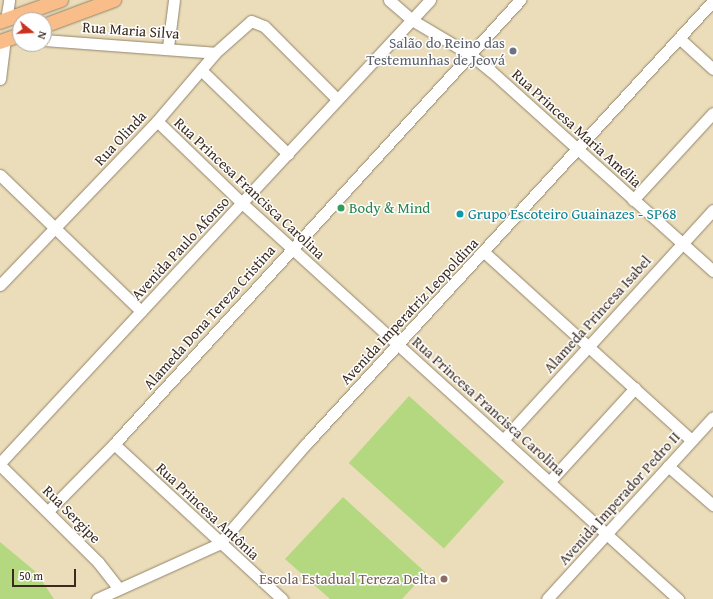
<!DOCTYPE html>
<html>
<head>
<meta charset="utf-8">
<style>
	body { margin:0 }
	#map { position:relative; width:713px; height:599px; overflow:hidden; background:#ebddb9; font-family:"Gentium Book Plus",serif }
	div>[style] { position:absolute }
	.green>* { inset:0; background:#b4d880; transform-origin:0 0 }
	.roads { filter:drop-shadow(0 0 1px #93846c) drop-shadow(0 0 1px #93846c) }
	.minor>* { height:11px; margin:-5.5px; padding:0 5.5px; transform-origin:5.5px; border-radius:5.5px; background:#fff }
	.major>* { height:14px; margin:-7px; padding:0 7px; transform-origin:7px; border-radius:7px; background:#f8bd88 }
	.dots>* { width:11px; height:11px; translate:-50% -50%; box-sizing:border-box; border:2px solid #fff; border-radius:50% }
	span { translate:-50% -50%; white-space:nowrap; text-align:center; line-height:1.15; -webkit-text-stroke:3px #fff; paint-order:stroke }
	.street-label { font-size:15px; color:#3b2a1e }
	.worship-label { font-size:15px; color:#5b616d }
	.right { translate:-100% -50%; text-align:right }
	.leisure-label { font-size:15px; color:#27864d }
	.left { translate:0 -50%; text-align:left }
	.culture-label { font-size:15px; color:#0d838f }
	.education-label { font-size:15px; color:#785e54 }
	.north { position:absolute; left:12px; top:12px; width:40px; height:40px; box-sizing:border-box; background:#fff; border:1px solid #b1aaa5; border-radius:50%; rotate:108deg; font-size:11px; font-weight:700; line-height:16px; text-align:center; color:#3b2a1e }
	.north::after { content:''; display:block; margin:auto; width:14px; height:18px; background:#c8321e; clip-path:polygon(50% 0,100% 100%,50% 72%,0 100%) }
	.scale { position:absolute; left:12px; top:569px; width:64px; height:18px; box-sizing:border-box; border:2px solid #3b2a1e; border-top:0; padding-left:5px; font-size:12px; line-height:14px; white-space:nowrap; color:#3b2a1e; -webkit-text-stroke:3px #fff; paint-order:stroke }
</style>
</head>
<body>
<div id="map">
	<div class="green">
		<div style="left:409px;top:396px;width:128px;height:90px;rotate:42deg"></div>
		<div style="clip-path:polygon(343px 497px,426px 573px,402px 599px,330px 599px,285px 559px)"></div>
		<div style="clip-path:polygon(0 542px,36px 572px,54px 599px,0 599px)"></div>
	</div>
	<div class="roads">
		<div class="minor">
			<div style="left:389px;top:0;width:30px;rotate:41deg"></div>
			<div style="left:412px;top:20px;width:69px;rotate:30.7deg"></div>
			<div style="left:471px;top:55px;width:26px;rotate:39deg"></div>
			<div style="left:491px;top:71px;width:299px;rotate:42deg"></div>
			<div style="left:6px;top:20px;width:20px;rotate:-81deg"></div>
			<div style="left:679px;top:38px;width:46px;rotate:42.4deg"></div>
			<div style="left:44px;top:40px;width:171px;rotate:4.3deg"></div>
			<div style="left:168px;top:47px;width:47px;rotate:-82.7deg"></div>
			<div style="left:201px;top:70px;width:121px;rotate:44deg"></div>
			<div style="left:0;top:79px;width:38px;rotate:-83deg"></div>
			<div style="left:157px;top:121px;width:120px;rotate:44deg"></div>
			<div style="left:243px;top:204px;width:588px;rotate:42.24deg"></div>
			<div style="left:0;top:175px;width:196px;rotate:44deg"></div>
			<div style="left:633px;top:200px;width:118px;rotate:-47.4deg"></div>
			<div style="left:484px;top:252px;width:280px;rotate:42.2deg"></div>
			<div style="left:0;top:285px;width:227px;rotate:-46.2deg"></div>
			<div style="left:157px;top:121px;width:89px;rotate:-49.5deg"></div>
			<div style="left:215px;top:53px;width:48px;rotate:-41.6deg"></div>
			<div style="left:251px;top:21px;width:14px;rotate:21deg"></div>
			<div style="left:264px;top:26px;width:103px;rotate:45deg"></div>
			<div style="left:504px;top:439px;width:310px;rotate:-47.6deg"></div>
			<div style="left:114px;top:444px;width:229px;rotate:42.7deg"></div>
			<div style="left:0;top:463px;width:632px;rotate:-47.12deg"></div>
			<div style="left:0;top:465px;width:138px;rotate:44.7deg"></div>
			<div style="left:98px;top:562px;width:33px;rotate:52deg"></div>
			<div style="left:668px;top:466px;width:60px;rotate:40.9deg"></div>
			<div style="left:550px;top:481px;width:126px;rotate:-47.6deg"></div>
			<div style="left:48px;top:511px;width:94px;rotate:-45.4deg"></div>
			<div style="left:114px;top:444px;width:602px;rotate:-47.56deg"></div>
			<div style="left:97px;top:599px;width:134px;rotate:-24.3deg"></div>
			<div style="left:219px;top:544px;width:133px;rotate:-49deg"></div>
			<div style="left:306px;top:444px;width:602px;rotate:-47.43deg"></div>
			<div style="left:547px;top:599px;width:246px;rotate:-47.6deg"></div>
		</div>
		<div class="major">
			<div style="left:0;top:22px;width:65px;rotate:-19.8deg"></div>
			<div style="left:44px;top:26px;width:75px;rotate:-20.4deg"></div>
			<div style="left:0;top:42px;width:21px;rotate:-19deg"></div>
		</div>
	</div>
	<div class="dots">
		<div style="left:513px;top:51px;background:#6b7280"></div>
		<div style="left:341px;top:208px;background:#2e9e5b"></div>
		<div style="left:460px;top:214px;background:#0f9aa8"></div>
		<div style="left:444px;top:579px;background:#8d6e63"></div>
	</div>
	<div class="street-label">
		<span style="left:131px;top:30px;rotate:4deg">Rua Maria Silva</span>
		<span style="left:577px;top:128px;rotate:42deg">Rua Princesa Maria Amélia</span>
		<span style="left:120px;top:138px;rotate:-47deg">Rua Olinda</span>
		<span style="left:250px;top:188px;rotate:43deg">Rua Princesa Francisca Carolina</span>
		<span style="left:180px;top:248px;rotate:-47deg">Avenida Paulo Afonso</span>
		<span style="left:409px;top:311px;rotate:-47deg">Avenida Imperatriz Leopoldina</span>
		<span style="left:597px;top:314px;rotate:-48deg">Alameda Princesa Isabel</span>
		<span style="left:209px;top:317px;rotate:-48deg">Alameda Dona Tereza Cristina</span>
		<span style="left:489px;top:406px;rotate:42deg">Rua Princesa Francisca Carolina</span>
		<span style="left:619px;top:498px;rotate:-48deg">Avenida Imperador Pedro II</span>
		<span style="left:208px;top:511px;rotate:43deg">Rua Princesa Antônia</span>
		<span style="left:72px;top:514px;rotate:45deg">Rua Sergipe</span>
	</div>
	<div class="worship-label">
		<span class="right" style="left:505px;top:51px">Salão do Reino das<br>Testemunhas de Jeová</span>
	</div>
	<div class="leisure-label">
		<span class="left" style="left:349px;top:208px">Body &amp; Mind</span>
	</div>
	<div class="culture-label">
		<span class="left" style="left:468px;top:214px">Grupo Escoteiro Guainazes - SP68</span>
	</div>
	<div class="education-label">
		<span class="right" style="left:436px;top:579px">Escola Estadual Tereza Delta</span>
	</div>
	<div class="north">N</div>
	<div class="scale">50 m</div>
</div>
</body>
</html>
